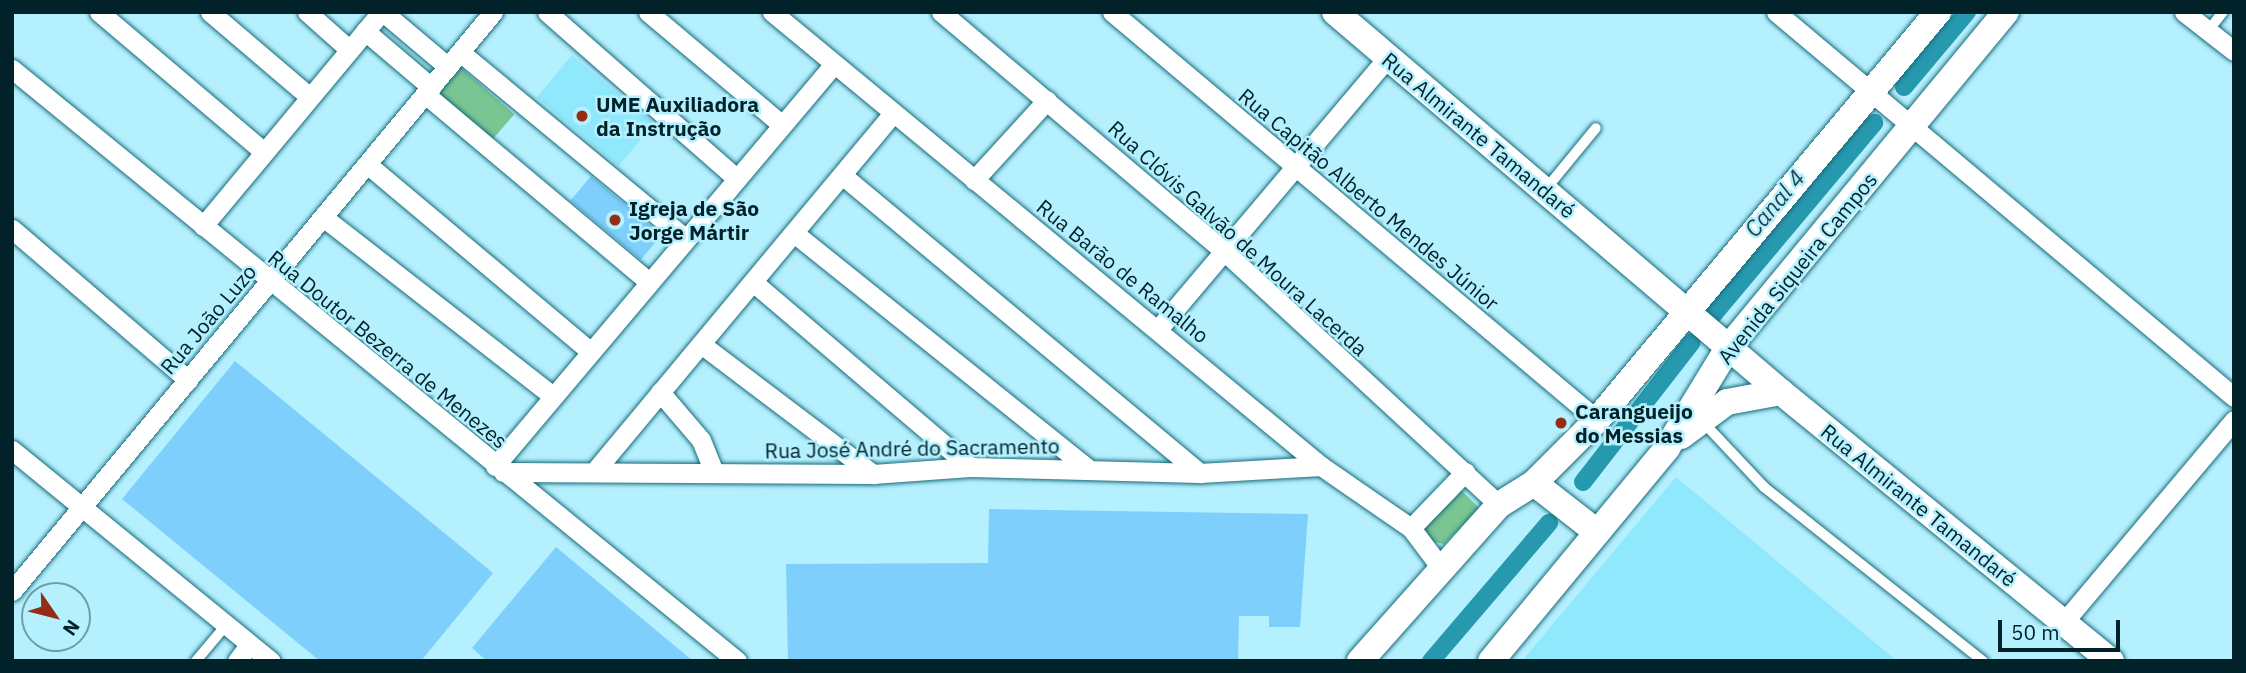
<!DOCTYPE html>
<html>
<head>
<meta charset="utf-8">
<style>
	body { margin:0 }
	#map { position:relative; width:2246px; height:673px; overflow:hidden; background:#b5f0ff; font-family:"IBM Plex Sans",sans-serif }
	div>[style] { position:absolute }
	.built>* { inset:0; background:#90e8fc; transform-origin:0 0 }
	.green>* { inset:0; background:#79c693; transform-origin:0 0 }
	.canal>* { height:18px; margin:-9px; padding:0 9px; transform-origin:9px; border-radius:9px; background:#2799af }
	.building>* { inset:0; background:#7ecffb; transform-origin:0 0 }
	.roads { filter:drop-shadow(0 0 2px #176b7b) drop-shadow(0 0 2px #176b7b) }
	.lane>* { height:10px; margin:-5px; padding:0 5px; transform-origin:5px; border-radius:5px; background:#fff }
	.street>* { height:19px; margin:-9.5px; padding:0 9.5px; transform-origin:9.5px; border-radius:9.5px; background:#fff }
	.secondary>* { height:26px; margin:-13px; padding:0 13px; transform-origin:13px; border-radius:13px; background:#fff }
	.dots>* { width:19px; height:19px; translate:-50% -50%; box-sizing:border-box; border:4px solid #b5f0ff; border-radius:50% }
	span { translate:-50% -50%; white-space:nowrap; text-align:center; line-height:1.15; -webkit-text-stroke:5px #b5f0ff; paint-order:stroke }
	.poi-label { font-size:21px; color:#012229; font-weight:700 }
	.left { translate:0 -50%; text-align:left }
	.street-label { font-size:21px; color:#012229 }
	.water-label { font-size:23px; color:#24444c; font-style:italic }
	.frame { position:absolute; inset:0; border:14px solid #012229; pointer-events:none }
	.north { position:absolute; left:21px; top:582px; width:70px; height:70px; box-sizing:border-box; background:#b5f0ff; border:2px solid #6d9ea9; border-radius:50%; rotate:125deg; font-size:19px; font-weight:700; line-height:28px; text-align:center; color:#012229 }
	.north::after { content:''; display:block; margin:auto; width:24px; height:32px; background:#952c14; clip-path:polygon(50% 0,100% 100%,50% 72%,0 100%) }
	.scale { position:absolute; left:1998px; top:620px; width:122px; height:32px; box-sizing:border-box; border:4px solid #012229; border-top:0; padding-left:9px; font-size:21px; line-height:24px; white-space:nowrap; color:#012229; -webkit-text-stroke:5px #b5f0ff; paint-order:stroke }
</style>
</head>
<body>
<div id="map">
	<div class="built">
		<div style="left:572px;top:55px;width:107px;height:55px;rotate:40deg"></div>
		<div style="clip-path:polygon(1676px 477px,1897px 661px,1522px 661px)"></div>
	</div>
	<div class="green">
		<div style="left:460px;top:67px;width:72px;height:43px;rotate:41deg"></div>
		<div style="clip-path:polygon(1458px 487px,1479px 508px,1444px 544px,1427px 541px,1420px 531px)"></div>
	</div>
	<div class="canal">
		<div style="left:1904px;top:87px;width:98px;rotate:-50deg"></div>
		<div style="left:1713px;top:315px;width:251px;rotate:-50deg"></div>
		<div style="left:1583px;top:482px;width:177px;rotate:-52.1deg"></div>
		<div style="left:1431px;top:661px;width:182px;rotate:-49.5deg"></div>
	</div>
	<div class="building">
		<div style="left:591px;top:176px;width:92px;height:32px;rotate:40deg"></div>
		<div style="clip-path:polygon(235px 361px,493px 573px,421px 661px,320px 661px,122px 499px)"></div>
		<div style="clip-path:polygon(989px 509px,1308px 514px,1300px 627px,1269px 627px,1269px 616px,1239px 616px,1238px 661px,788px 661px,786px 564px,988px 563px)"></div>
		<div style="clip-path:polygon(556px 547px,693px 661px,487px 661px,472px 648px)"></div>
	</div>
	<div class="roads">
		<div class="lane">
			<div style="left:2208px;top:31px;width:24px;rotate:-52deg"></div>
			<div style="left:1545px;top:190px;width:80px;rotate:-50.6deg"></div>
			<div style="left:1703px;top:422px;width:89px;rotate:46.8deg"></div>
			<div style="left:1764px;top:487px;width:280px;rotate:38.5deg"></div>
			<div style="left:196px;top:661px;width:48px;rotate:-50deg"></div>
		</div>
		<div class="street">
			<div style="left:99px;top:12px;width:216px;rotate:40.3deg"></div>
			<div style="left:210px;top:12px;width:131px;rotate:40.4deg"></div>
			<div style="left:307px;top:12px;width:57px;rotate:41.5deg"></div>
			<div style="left:383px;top:12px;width:85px;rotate:40.2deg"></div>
			<div style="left:547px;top:12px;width:253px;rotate:41.3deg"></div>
			<div style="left:648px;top:12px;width:175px;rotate:40.1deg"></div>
			<div style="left:772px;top:12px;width:712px;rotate:39.59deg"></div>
			<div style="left:1321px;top:466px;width:109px;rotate:34.6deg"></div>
			<div style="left:1411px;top:528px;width:50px;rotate:53.1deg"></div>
			<div style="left:941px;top:12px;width:370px;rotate:40.2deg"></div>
			<div style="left:1224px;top:251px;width:374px;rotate:42.7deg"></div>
			<div style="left:1112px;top:12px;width:634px;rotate:40.07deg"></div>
			<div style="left:1776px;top:12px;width:598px;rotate:40.05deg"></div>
			<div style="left:2184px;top:12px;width:63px;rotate:38deg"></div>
			<div style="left:365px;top:31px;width:87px;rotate:40.3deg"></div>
			<div style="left:460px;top:52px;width:293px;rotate:39.6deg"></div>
			<div style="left:12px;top:69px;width:936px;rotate:39.23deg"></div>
			<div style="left:425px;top:94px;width:292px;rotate:40deg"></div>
			<div style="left:367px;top:164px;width:292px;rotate:40deg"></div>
			<div style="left:842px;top:175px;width:466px;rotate:39.8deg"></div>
			<div style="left:974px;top:180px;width:108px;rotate:-47.6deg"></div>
			<div style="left:323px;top:217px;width:290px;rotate:37.9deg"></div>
			<div style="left:203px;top:226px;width:278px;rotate:-50.2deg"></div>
			<div style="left:12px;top:229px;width:232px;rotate:40.6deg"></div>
			<div style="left:794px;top:233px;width:378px;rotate:38.7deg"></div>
			<div style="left:753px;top:282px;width:285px;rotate:40.4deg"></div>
			<div style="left:1159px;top:328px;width:355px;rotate:-49.8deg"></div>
			<div style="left:701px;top:344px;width:216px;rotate:37.1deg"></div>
			<div style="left:660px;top:392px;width:63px;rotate:49.5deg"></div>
			<div style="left:701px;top:440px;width:35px;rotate:68deg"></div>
			<div style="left:12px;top:450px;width:334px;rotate:39.2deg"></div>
			<div style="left:495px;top:466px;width:526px;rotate:-49.86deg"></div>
			<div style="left:503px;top:472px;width:370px;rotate:0.3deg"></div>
			<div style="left:873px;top:474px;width:97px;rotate:-4.1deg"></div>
			<div style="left:970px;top:467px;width:230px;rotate:1.5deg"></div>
			<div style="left:1200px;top:473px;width:121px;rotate:-3.3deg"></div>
			<div style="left:594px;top:472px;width:467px;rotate:-50.2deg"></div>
			<div style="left:1411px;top:528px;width:78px;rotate:-46deg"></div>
			<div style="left:12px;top:591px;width:753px;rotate:-50.28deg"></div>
			<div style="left:2063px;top:623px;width:265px;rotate:-49.9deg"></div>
			<div style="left:237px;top:661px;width:21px;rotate:-53deg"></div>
		</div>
		<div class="secondary">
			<div style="left:1335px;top:12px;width:586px;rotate:40.43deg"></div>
			<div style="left:1781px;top:392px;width:426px;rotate:39.2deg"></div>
			<div style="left:1681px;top:436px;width:57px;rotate:-36.5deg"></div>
			<div style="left:1727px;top:402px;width:55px;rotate:-10.5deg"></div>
			<div style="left:1534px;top:483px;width:80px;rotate:37.9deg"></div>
			<div style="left:1360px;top:661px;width:209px;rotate:-48.3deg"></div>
			<div style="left:1499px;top:505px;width:41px;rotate:-32.2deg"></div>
			<div style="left:1534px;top:483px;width:89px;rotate:-45deg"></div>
			<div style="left:1597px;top:420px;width:532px;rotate:-50.11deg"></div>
			<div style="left:1491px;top:661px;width:276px;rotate:-50.4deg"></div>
			<div style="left:1667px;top:448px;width:117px;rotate:-58.6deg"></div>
			<div style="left:1728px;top:348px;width:436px;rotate:-50.4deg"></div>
		</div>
	</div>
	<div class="dots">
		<div style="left:582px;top:116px;background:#952c14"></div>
		<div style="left:615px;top:220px;background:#952c14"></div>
		<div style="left:1561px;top:423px;background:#952c14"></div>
	</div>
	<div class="poi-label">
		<span class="left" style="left:596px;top:116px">UME Auxiliadora<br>da Instrução</span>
		<span class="left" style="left:629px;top:220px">Igreja de São<br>Jorge Mártir</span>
		<span class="left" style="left:1575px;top:423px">Carangueijo<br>do Messias</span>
	</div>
	<div class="street-label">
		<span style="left:1479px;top:135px;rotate:40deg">Rua Almirante Tamandaré</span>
		<span style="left:1369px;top:199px;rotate:40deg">Rua Capitão Alberto Mendes Júnior</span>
		<span style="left:1238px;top:238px;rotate:42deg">Rua Clóvis Galvão de Moura Lacerda</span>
		<span style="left:1797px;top:268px;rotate:-51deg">Avenida Siqueira Campos</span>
		<span style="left:1123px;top:271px;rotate:39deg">Rua Barão de Ramalho</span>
		<span style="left:208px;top:319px;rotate:-50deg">Rua João Luzo</span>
		<span style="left:388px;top:349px;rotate:39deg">Rua Doutor Bezerra de Menezes</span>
		<span style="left:912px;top:448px;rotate:-1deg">Rua José André do Sacramento</span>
		<span style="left:1919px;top:505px;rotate:39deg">Rua Almirante Tamandaré</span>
	</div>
	<div class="water-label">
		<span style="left:1774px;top:203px;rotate:-50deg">Canal 4</span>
	</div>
	<div class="frame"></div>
	<div class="north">N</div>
	<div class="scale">50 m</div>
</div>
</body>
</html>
